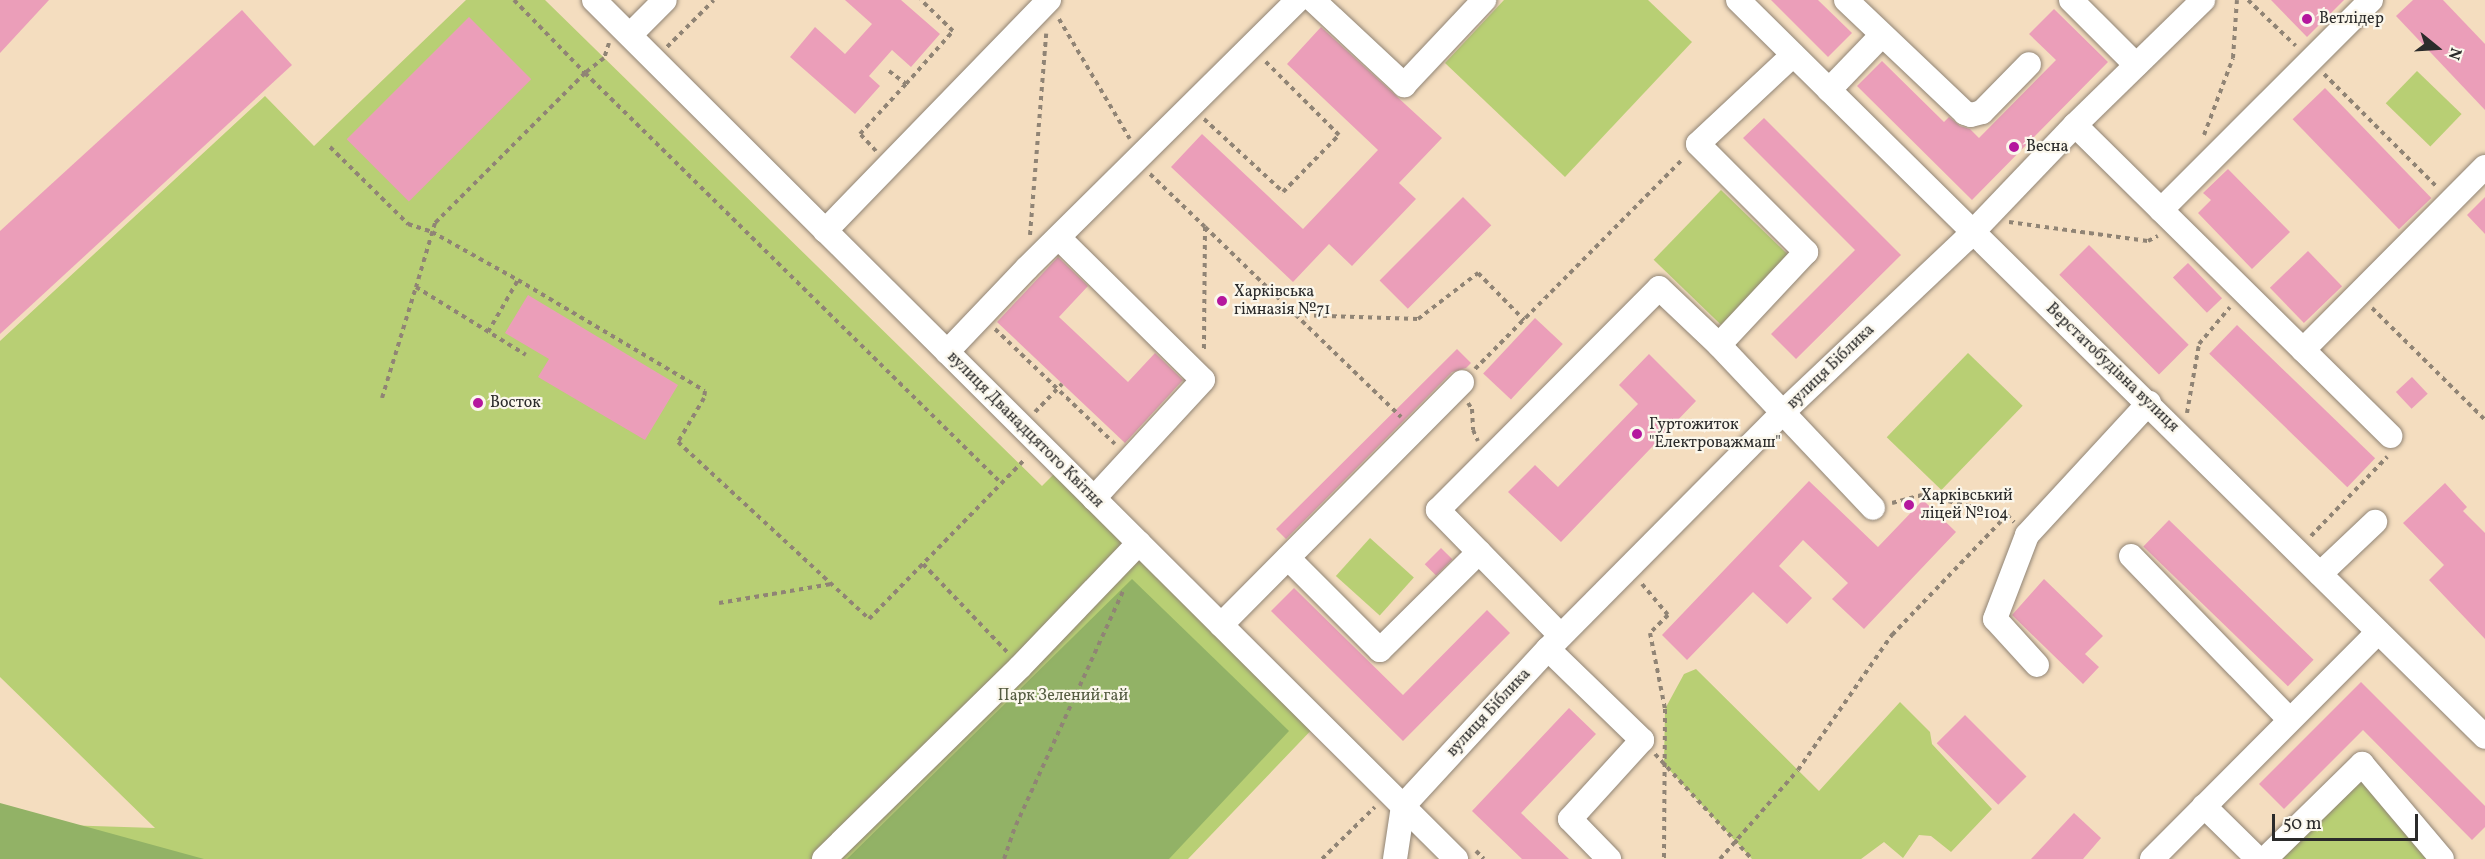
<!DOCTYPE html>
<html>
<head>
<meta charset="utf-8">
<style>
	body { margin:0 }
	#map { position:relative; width:2485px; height:859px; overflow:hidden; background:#f4ddbf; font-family:Vollkorn,serif }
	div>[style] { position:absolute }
	.green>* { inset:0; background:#b8cf74; transform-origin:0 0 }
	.forest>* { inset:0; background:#92b266 }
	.building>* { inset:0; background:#eb9eb9; transform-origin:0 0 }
	.path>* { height:4px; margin-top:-2px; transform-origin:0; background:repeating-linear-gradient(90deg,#908475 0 4.5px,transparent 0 9px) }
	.roads { filter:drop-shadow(0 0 2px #908475) drop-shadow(0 0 2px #908475) }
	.minor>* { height:24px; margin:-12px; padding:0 12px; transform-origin:12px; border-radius:12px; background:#fff }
	.dots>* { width:16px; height:16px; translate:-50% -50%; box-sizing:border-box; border:3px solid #fbf7ec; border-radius:50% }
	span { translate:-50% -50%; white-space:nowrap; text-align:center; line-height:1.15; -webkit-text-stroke:4.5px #fbf7ec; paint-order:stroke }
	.poi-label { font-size:16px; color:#2b2b2b }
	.left { translate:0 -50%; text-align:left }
	.street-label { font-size:16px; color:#2b2b2b }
	.park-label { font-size:16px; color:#555c41 }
	.north { position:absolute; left:2407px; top:18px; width:60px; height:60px; -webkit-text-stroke:4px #fbf7ec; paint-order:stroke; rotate:108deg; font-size:16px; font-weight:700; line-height:24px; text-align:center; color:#2b2b2b }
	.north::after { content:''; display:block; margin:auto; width:21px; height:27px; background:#2b2b2b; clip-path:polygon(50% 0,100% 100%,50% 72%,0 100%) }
	.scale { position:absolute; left:2272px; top:814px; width:146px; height:27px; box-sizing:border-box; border:3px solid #2b2b2b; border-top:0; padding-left:8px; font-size:18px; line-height:21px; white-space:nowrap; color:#2b2b2b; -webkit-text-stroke:4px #fbf7ec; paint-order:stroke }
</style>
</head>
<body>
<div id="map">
	<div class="green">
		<div style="clip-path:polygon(466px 0,545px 0,1042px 486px,1063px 465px,1319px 722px,1188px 859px,0 859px,0 823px,155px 828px,0 677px,0 341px,265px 96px,314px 146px)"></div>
		<div style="clip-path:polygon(1504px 0,1648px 0,1692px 42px,1565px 177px,1445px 63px)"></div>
		<div style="left:2417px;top:71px;width:62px;height:45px;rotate:44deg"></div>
		<div style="left:1721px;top:190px;width:94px;height:97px;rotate:44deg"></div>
		<div style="left:1968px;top:353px;width:76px;height:117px;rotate:44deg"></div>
		<div style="left:1370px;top:538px;width:59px;height:51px;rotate:42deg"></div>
		<div style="clip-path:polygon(1696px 669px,1819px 791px,1900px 702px,1930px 732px,1932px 744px,1992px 809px,1951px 852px,1931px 836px,1919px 835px,1903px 858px,1884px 842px,1861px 859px,1752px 859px,1664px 764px,1665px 709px,1684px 674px)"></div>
		<div style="clip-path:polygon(2362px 764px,2442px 859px,2267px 859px)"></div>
	</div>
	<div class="forest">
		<div style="clip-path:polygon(1132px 579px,1289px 731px,1169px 859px,847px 859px)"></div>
		<div style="clip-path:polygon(0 803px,204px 859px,0 859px)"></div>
	</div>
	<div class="building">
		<div style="clip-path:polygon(0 0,49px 0,0 53px)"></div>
		<div style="clip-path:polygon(845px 0,901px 0,940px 34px,911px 67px,892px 50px,869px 76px,880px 86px,855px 114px,790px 57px,815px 27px,845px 54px,872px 24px)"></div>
		<div style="clip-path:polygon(1771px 0,1818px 0,1852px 33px,1828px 57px)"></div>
		<div style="clip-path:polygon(2271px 0,2344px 0,2307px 37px)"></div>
		<div style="clip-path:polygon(2413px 0,2443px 0,2485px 44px,2485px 110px,2396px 16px)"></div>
		<div style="clip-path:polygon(2054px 9px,2108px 62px,1972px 200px,1857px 86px,1882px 61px,1944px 122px,1949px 117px,1960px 126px,1970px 129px,1979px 138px,2056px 60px,2029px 34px)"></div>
		<div style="clip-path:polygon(242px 10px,292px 65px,0 334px,0 231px)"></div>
		<div style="left:469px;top:17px;width:88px;height:173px;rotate:45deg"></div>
		<div style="clip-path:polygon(1321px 27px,1442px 138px,1399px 183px,1416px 199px,1352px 266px,1329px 244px,1293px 282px,1171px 167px,1202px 134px,1303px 229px,1378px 150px,1287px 64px)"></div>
		<div style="left:2325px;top:88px;width:153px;height:45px;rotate:46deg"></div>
		<div style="clip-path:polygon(1764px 118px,1901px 255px,1796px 359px,1771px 334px,1855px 250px,1743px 138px)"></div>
		<div style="clip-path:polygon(2228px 169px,2290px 232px,2252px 269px,2198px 213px,2211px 200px,2203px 193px)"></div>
		<div style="left:1463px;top:197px;width:40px;height:118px;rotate:45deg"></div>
		<div style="clip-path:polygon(2485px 197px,2485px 234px,2467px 215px)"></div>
		<div style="left:2089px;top:245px;width:141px;height:42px;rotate:45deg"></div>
		<div style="left:2308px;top:251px;width:49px;height:53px;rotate:46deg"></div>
		<div style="clip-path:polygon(1058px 257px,1088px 286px,1059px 317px,1128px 382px,1155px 353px,1183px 380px,1125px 443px,997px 322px)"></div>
		<div style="left:2188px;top:263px;width:49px;height:21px;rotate:46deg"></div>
		<div style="clip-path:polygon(528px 295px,678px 385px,645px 440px,538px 377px,549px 359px,505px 333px)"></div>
		<div style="left:1535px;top:318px;width:38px;height:76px;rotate:43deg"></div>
		<div style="left:2237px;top:325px;width:192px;height:40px;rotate:44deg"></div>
		<div style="clip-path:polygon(1457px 349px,1471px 363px,1466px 368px,1452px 372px,1286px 539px,1276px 529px)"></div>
		<div style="clip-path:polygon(1649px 354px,1696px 401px,1561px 542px,1508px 492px,1535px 465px,1558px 487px,1638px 404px,1619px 385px)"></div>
		<div style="left:2412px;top:377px;width:23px;height:22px;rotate:47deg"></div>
		<div style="clip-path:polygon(1809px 481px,1878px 547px,1923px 500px,1956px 532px,1864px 629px,1832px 599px,1848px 583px,1803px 540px,1779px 566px,1812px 598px,1787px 624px,1753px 592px,1687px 660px,1662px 635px)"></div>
		<div style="clip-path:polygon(2445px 483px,2467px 507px,2463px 511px,2485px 533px,2485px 639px,2429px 580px,2444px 565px,2403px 523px)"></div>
		<div style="left:2169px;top:520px;width:201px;height:37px;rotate:44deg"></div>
		<div style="left:1441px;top:548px;width:16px;height:23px;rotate:45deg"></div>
		<div style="clip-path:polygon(2044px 579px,2103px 636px,2085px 654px,2099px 667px,2083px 684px,2012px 615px)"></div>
		<div style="clip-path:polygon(1294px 588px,1403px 695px,1487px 610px,1510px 633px,1403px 741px,1271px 611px)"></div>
		<div style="clip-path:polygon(2361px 682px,2485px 806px,2485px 827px,2472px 840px,2363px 730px,2284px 809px,2259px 784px)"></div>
		<div style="clip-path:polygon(1569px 708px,1596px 734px,1521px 813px,1569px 859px,1522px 859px,1472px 811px)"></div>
		<div style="left:1965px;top:715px;width:87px;height:40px;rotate:45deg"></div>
		<div style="clip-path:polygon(2074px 813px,2101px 838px,2083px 859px,2031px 859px)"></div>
	</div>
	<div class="path">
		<div style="left:514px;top:0;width:102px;rotate:45.8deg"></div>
		<div style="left:585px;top:73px;width:212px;rotate:135deg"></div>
		<div style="left:435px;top:223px;width:67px;rotate:106.5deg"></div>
		<div style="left:416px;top:287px;width:129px;rotate:31.7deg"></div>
		<div style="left:2248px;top:0;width:66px;rotate:43.8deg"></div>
		<div style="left:1059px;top:19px;width:139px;rotate:59.4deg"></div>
		<div style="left:609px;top:43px;width:16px;rotate:108deg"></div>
		<div style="left:604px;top:58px;width:24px;rotate:142deg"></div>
		<div style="left:585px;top:73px;width:584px;rotate:44.58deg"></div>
		<div style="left:667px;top:47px;width:66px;rotate:-45deg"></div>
		<div style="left:889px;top:71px;width:21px;rotate:37deg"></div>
		<div style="left:906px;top:84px;width:71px;rotate:-48.4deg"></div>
		<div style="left:953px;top:31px;width:45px;rotate:-135.9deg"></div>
		<div style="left:2324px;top:74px;width:161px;rotate:45deg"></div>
		<div style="left:1204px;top:119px;width:108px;rotate:42.7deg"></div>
		<div style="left:1283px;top:192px;width:80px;rotate:-45.5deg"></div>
		<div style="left:1339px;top:135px;width:105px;rotate:-135deg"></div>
		<div style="left:2204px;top:135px;width:82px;rotate:-69.4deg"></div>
		<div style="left:2233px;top:58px;width:58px;rotate:-86.1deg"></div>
		<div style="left:330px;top:147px;width:110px;rotate:44.6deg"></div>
		<div style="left:408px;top:224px;width:25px;rotate:18deg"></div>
		<div style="left:432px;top:232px;width:98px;rotate:29.2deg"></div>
		<div style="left:518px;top:280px;width:217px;rotate:30.7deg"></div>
		<div style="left:705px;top:391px;width:7px;rotate:98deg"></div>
		<div style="left:704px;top:398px;width:51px;rotate:120.6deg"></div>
		<div style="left:678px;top:442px;width:260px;rotate:42.8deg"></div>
		<div style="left:869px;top:619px;width:225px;rotate:-45.7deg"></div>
		<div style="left:876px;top:151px;width:23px;rotate:-133deg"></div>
		<div style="left:860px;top:134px;width:68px;rotate:-47.4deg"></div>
		<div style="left:1150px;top:174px;width:76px;rotate:43.9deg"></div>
		<div style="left:1205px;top:227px;width:123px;rotate:90.5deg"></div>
		<div style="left:2009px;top:222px;width:140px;rotate:7.8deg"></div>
		<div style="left:2148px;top:241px;width:11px;rotate:-27deg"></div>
		<div style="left:1205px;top:227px;width:273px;rotate:44.1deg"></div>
		<div style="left:1030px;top:235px;width:202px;rotate:-85.4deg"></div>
		<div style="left:2372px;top:308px;width:159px;rotate:44.7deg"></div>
		<div style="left:1296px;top:315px;width:122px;rotate:1.9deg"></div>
		<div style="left:1418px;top:319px;width:76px;rotate:-37.5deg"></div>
		<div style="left:1478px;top:273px;width:66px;rotate:45.6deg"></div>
		<div style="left:995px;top:329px;width:166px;rotate:43.8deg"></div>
		<div style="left:488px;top:332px;width:60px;rotate:-60deg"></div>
		<div style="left:1475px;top:369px;width:296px;rotate:-45.3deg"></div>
		<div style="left:382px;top:398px;width:116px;rotate:-73deg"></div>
		<div style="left:1468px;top:403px;width:7px;rotate:56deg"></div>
		<div style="left:1472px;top:409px;width:21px;rotate:87deg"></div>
		<div style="left:1473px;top:430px;width:12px;rotate:66deg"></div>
		<div style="left:1035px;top:412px;width:39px;rotate:-46deg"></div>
		<div style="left:2187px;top:413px;width:70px;rotate:-80.1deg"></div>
		<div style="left:2199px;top:344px;width:48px;rotate:-50deg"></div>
		<div style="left:1892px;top:503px;width:31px;rotate:-15deg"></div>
		<div style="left:1922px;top:495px;width:87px;rotate:13.2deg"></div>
		<div style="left:2007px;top:515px;width:10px;rotate:45deg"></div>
		<div style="left:2311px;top:536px;width:110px;rotate:-46.1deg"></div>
		<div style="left:923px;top:564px;width:123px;rotate:46.3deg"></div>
		<div style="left:1642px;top:584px;width:40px;rotate:50deg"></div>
		<div style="left:1668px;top:615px;width:25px;rotate:135deg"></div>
		<div style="left:1650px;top:633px;width:77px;rotate:78.8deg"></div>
		<div style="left:1665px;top:709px;width:150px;rotate:90.4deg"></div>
		<div style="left:719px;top:603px;width:114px;rotate:-9.6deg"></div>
		<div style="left:1655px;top:754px;width:143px;rotate:47.3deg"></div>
		<div style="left:1476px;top:851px;width:11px;rotate:45deg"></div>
		<div style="left:1004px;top:859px;width:36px;rotate:-71deg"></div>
		<div style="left:1016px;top:825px;width:257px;rotate:-65.4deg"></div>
		<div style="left:1322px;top:859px;width:74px;rotate:-44.5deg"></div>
		<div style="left:1720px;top:859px;width:118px;rotate:-48.8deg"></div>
		<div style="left:1798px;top:770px;width:165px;rotate:-55.2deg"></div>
		<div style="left:1892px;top:635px;width:166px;rotate:-46.2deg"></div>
	</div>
	<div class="roads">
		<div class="minor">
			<div style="left:594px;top:0;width:1217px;rotate:44.9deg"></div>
			<div style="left:1313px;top:0;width:125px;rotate:43deg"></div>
			<div style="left:1404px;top:85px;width:117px;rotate:-46.7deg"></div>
			<div style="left:1738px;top:0;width:1049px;rotate:44.61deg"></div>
			<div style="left:1846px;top:0;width:164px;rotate:43.5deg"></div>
			<div style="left:1965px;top:113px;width:6px;rotate:18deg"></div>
			<div style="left:1971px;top:115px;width:11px;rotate:-15deg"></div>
			<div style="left:1982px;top:112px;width:67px;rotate:-45.6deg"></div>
			<div style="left:2071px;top:0;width:92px;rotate:45deg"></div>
			<div style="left:630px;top:35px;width:49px;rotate:-45deg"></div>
			<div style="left:1793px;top:55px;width:130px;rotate:136.9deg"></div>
			<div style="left:1698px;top:144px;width:153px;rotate:45deg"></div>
			<div style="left:1806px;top:252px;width:127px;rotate:133.1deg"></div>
			<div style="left:1719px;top:345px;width:224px;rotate:46.6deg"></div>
			<div style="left:1829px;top:90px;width:76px;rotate:-46.1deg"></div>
			<div style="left:2075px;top:125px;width:443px;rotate:44.6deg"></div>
			<div style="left:2161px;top:210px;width:297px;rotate:-45deg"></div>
			<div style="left:825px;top:231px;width:322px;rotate:-45.9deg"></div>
			<div style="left:1059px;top:238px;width:202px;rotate:44.6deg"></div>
			<div style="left:1203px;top:380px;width:161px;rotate:132.7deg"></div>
			<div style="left:2303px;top:350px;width:258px;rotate:-45.2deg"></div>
			<div style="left:947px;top:352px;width:116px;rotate:-46.4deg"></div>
			<div style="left:1027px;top:268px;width:381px;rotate:-44.7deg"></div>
			<div style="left:1479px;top:552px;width:59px;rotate:-134.3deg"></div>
			<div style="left:1438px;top:510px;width:313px;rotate:-45.1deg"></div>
			<div style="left:1659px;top:288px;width:83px;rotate:43.5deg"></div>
			<div style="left:2131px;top:556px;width:227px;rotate:45.9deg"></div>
			<div style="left:1288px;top:558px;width:130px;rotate:45deg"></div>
			<div style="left:1380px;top:650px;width:139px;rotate:-44.7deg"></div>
			<div style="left:1479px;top:552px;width:117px;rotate:45.7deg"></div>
			<div style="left:2320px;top:574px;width:76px;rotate:-43.4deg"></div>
			<div style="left:1221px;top:625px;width:342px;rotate:-45.2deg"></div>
			<div style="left:1548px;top:649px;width:131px;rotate:44.1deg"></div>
			<div style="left:1642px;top:740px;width:107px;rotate:132.3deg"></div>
			<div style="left:1570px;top:819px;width:56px;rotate:45.7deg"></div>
			<div style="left:2037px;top:665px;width:62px;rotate:-132.4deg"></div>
			<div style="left:1995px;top:619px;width:90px;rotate:-69.1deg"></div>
			<div style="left:2027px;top:535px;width:180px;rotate:-47.3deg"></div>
			<div style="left:2204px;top:806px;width:76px;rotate:44.5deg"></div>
			<div style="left:824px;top:859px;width:274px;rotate:-44.4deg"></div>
			<div style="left:1020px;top:667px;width:172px;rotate:-46.2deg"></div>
			<div style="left:1395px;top:859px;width:54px;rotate:-81.4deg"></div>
			<div style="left:1403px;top:806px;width:214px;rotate:-47.3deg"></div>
			<div style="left:1548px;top:649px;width:332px;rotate:-45.2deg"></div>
			<div style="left:1782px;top:413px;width:253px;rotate:-43.4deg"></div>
			<div style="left:1966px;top:239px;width:158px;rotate:-46.3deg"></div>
			<div style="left:2075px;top:125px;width:179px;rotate:-44.3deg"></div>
			<div style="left:2152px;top:859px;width:320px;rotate:-45.1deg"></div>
			<div style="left:2265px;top:859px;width:136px;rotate:-44.4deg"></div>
			<div style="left:2362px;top:764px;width:124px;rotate:49.9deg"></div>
		</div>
	</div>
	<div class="dots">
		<div style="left:2307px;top:19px;background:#b5179e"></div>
		<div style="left:2014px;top:147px;background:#b5179e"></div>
		<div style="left:1222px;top:301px;background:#b5179e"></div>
		<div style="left:478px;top:403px;background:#b5179e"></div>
		<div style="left:1637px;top:434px;background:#b5179e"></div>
		<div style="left:1909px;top:505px;background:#b5179e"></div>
	</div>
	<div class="poi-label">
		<span class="left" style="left:2319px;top:19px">Ветлідер</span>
		<span class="left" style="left:2026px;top:147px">Весна</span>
		<span class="left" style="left:1234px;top:301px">Харківська<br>гімназія №71</span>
		<span class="left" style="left:490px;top:403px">Восток</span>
		<span class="left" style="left:1649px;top:434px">Гуртожиток<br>"Електроважмаш"</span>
		<span class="left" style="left:1921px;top:505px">Харківський<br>ліцей №104</span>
	</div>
	<div class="street-label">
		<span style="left:1831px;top:367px;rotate:-44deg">вулиця Біблика</span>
		<span style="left:2112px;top:368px;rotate:44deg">Верстатобудівна вулиця</span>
		<span style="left:1025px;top:430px;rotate:45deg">вулиця Дванадцятого Квітня</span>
		<span style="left:1489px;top:713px;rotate:-47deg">вулиця Біблика</span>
	</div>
	<div class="park-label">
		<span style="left:1063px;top:696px">Парк Зелений гай</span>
	</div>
	<div class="north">N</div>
	<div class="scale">50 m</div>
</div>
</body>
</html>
